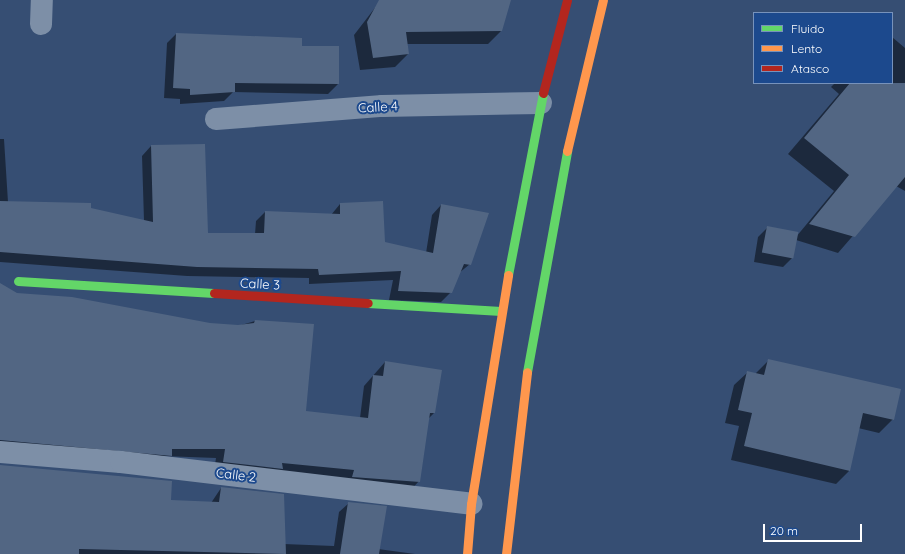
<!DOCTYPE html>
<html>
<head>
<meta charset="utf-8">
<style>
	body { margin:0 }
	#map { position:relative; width:905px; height:554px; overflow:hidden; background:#364e73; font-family:Quicksand,sans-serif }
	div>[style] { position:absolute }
	.shadow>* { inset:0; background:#0007 }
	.building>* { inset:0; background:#526683; transform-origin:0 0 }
	.street>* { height:22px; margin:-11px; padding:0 11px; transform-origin:11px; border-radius:11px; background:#7d8fa7 }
	.fast>* { height:9px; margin:-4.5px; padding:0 4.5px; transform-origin:4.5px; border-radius:4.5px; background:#63d668 }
	.slow>* { height:9px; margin:-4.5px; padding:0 4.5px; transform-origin:4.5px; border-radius:4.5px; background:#ff974d }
	.jam>* { height:9px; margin:-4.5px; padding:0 4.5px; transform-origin:4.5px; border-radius:4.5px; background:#b3261e }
	span { translate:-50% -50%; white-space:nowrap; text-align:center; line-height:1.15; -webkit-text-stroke:4px #1c498d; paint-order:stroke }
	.street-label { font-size:13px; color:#fff }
	.legend { position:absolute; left:753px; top:12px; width:140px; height:72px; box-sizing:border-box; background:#1c498d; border:1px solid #7792bb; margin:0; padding:5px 7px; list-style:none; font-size:12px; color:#fff }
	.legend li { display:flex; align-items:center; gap:8px; height:20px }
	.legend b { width:20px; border:1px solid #7792bb }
	.scale { position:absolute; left:763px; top:524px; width:99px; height:18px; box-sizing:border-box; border:2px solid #fff; border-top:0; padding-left:5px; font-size:12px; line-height:14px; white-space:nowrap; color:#fff; -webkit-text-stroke:3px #1c498d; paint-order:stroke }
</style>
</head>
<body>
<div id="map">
	<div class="shadow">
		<div style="clip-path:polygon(381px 0,510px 0,501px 31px,488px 44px,407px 44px,408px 54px,395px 67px,360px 70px,354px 35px)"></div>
		<div style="clip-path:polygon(176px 34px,301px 47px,338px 84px,328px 94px,233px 92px,224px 101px,180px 104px,180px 99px,164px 98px,167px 43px)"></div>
		<div style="clip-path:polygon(892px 37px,905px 48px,905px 191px,896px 186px,838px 253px,796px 240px,793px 257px,783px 267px,754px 262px,758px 237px,768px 227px,796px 237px,834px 191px,788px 154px,839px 94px,831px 87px,835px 83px,892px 83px)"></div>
		<div style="clip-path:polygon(0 139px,4px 139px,8px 202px,90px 209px,144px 221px,142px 156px,151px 146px,207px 234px,255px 234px,256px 221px,265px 212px,331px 215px,340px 204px,384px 243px,426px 253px,432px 215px,441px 205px,470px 264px,459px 273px,451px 292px,441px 302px,389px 300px,393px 280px,309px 284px,309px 278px,187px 276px,0 262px)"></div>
		<div style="clip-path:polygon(0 284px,17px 294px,210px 324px,238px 326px,255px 321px,305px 412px,360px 418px,364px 386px,385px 362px,434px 413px,428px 419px,419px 481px,410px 491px,214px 471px,216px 458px,0 450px)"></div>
		<div style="clip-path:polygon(769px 360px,893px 419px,879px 433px,858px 428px,849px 471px,836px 484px,731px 460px,739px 426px,725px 423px,734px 385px,748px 372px,755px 374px)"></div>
		<div style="clip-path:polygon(0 466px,170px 501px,211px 503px,221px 488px,284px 544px,334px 546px,339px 512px,349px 503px,378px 549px,415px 554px,0 554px)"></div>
	</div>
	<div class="building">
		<div style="clip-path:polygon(379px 0,511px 0,502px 31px,406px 32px,409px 54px,373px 58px,367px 22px)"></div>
		<div style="clip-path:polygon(176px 33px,302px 38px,302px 46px,339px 46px,339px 84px,235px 83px,235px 92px,190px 95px,190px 89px,173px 88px)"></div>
		<div style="clip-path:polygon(850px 83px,905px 83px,905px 177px,855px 237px,809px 224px,849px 175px,804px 138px)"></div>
		<div style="clip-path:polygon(205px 144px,208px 233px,264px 233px,265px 211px,340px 214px,340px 203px,383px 201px,385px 242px,433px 253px,441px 204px,489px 213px,471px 265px,464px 264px,452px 293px,398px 291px,401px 271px,319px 275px,318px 269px,197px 267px,0 252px,0 201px,91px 203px,91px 208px,153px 222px,151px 145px)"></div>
		<div style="left:767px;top:226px;width:32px;height:27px;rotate:11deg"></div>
		<div style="clip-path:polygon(0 283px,17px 293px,72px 297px,210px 323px,238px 325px,254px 323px,255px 320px,314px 324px,306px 411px,368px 418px,373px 375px,383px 376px,385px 361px,442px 370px,435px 413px,430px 413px,420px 482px,352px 477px,354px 470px,282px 463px,283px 469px,223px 462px,225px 449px,172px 449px,172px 456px,0 440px)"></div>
		<div style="clip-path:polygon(768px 359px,901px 389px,894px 420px,863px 413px,850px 471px,744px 446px,752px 413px,738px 410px,747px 371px,764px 375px)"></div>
		<div style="clip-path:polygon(0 465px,172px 481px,171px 500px,219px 502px,221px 487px,284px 494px,286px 554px,79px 549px,79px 554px,0 554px)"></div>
		<div style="clip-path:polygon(348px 502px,387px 506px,379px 554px,340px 554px)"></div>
	</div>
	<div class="street">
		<div style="left:41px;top:24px;width:24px;rotate:-88deg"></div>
		<div style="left:216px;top:119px;width:167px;rotate:-4.5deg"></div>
		<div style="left:382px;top:106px;width:159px;rotate:-1.1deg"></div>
		<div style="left:0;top:452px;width:121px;rotate:4.7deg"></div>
		<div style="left:121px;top:462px;width:353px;rotate:6.8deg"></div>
	</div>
	<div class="fast">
		<div style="left:508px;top:275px;width:185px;rotate:-79.1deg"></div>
		<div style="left:18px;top:281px;width:196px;rotate:3.5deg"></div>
		<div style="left:368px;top:303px;width:133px;rotate:3.4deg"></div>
		<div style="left:527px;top:372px;width:225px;rotate:-79.7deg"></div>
	</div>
	<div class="slow">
		<div style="left:567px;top:151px;width:155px;rotate:-76.6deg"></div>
		<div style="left:467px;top:554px;width:50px;rotate:-85.4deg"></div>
		<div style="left:471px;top:504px;width:232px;rotate:-80.8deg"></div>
		<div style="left:506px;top:554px;width:183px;rotate:-83.4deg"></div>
	</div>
	<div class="jam">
		<div style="left:543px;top:93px;width:96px;rotate:-75.5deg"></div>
		<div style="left:214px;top:293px;width:154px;rotate:3.7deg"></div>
	</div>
	<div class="street-label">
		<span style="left:378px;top:107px;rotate:-3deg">Calle 4</span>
		<span style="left:260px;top:284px;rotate:3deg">Calle 3</span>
		<span style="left:236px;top:475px;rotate:7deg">Calle 2</span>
	</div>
	<ul class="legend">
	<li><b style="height:5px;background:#63d668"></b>Fluido</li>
	<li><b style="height:5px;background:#ff974d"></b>Lento</li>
	<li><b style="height:5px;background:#b3261e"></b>Atasco</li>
	</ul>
	<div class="scale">20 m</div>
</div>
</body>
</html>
